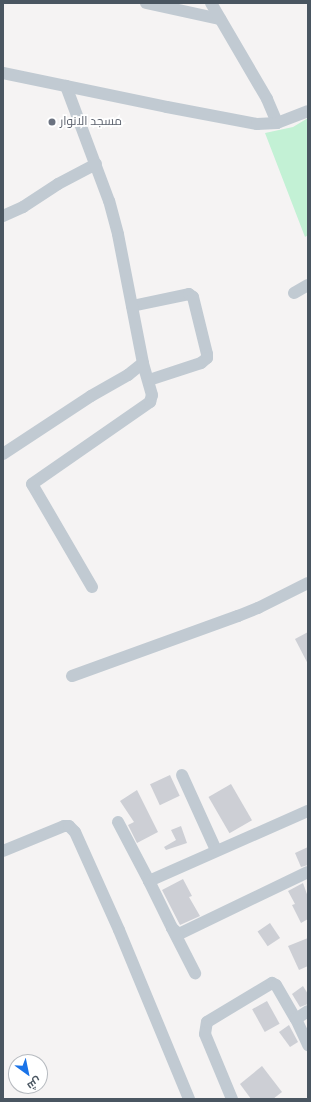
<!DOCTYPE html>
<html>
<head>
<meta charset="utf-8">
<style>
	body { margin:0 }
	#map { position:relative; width:311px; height:1102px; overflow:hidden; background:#f5f3f3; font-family:"Fira Sans Condensed",Cairo,sans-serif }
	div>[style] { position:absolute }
	.green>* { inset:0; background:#c3f1d5 }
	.building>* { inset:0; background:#cdcfd5; transform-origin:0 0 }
	.minor>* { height:12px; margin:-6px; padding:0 6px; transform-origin:6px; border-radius:6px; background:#c1cad2 }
	.dots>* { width:11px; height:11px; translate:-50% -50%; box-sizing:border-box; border:2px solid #fff; border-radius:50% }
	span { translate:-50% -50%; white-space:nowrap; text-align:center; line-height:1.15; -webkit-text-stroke:3.5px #fff; paint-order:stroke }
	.worship-label { font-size:12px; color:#5b616d }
	.left { translate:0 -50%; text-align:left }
	.frame { position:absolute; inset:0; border:4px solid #4a5661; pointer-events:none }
	.north { position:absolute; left:8px; top:1054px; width:40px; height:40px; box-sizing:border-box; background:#fff; border:1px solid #b7bbc0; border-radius:50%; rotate:147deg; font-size:11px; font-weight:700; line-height:16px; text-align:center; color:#4a5661 }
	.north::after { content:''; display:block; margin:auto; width:14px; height:18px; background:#1a73e8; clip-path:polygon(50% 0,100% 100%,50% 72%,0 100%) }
</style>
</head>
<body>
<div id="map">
	<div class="green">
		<div style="clip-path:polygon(308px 118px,308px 235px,305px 237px,265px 133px,293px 127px)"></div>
	</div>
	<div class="building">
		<div style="clip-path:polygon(308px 632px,308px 664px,295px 639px)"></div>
		<div style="left:170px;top:775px;width:23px;height:22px;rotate:65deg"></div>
		<div style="left:231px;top:784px;width:42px;height:26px;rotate:60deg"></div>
		<div style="clip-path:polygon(137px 790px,158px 832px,137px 843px,128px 825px,134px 822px,120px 801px)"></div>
		<div style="clip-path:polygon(181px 826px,187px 843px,166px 850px,164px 847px,176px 840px,171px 830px)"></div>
		<div style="clip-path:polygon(308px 847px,308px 865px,301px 867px,295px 853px)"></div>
		<div style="clip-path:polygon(183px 879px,192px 896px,189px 897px,200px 916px,180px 925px,162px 890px)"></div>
		<div style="clip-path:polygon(303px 883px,308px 897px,308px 919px,301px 923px,292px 905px,295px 904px,288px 891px)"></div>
		<div style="left:270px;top:923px;width:18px;height:15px;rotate:56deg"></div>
		<div style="clip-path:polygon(308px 938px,308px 966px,299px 970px,288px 946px)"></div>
		<div style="clip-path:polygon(303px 986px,308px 994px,308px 1004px,300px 1007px,292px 994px)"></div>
		<div style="left:267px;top:1001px;width:26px;height:17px;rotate:61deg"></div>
		<div style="clip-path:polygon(289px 1025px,298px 1042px,290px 1047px,279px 1032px)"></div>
		<div style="clip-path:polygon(262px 1066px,282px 1092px,273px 1099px,251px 1099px,240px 1084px)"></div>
	</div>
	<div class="minor">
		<div style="left:146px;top:3px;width:76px;rotate:12.2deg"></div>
		<div style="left:211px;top:3px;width:111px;rotate:59.7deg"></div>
		<div style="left:267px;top:99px;width:26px;rotate:67deg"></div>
		<div style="left:3px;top:73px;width:167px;rotate:11.7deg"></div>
		<div style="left:167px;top:107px;width:92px;rotate:10.7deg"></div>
		<div style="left:257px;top:124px;width:20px;rotate:-3deg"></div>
		<div style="left:277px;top:123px;width:33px;rotate:-21deg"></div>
		<div style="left:3px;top:216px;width:22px;rotate:-24deg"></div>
		<div style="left:23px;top:207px;width:42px;rotate:-33.3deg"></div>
		<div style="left:58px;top:184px;width:43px;rotate:-27.8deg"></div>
		<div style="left:294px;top:293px;width:16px;rotate:-30deg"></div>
		<div style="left:132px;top:306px;width:58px;rotate:-11.9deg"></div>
		<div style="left:189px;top:294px;width:5px;rotate:37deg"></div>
		<div style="left:193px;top:297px;width:59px;rotate:76.2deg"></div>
		<div style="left:207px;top:354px;width:4px;rotate:90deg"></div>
		<div style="left:207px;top:358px;width:8px;rotate:140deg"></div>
		<div style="left:201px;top:363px;width:55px;rotate:161.9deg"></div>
		<div style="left:3px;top:454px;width:105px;rotate:-33.4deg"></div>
		<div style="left:91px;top:396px;width:43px;rotate:-29.6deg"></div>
		<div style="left:128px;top:375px;width:19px;rotate:-39deg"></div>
		<div style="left:143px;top:363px;width:131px;rotate:-101deg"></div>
		<div style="left:118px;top:234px;width:34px;rotate:-105deg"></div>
		<div style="left:109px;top:201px;width:123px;rotate:-110.5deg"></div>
		<div style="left:92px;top:587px;width:119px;rotate:-120.2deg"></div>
		<div style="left:32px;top:484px;width:144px;rotate:-34.8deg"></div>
		<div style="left:150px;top:402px;width:7px;rotate:-74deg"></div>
		<div style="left:152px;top:395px;width:33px;rotate:-106deg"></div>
		<div style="left:72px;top:676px;width:177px;rotate:-19.9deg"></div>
		<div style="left:238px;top:616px;width:22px;rotate:-22deg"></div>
		<div style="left:258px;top:608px;width:56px;rotate:-26.6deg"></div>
		<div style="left:182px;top:775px;width:82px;rotate:65.6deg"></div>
		<div style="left:118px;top:822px;width:67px;rotate:62.3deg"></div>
		<div style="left:149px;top:881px;width:174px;rotate:-23.8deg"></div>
		<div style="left:3px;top:851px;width:66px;rotate:-22.3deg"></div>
		<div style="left:64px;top:826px;width:5px"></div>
		<div style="left:69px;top:826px;width:8px;rotate:45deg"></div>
		<div style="left:75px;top:832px;width:107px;rotate:65.8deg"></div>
		<div style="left:119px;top:930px;width:183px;rotate:67.5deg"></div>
		<div style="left:149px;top:881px;width:52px;rotate:63.9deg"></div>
		<div style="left:172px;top:928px;width:9px;rotate:41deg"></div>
		<div style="left:179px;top:934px;width:143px;rotate:-25.7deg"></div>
		<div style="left:172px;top:928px;width:51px;rotate:62.9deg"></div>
		<div style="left:296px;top:1019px;width:29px;rotate:65deg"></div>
		<div style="left:232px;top:1099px;width:70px;rotate:-112.6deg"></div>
		<div style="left:205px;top:1034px;width:12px;rotate:-81deg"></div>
		<div style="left:207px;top:1022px;width:76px;rotate:-31deg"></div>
		<div style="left:272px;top:983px;width:4px;rotate:27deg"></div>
		<div style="left:276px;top:985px;width:39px;rotate:60deg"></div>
		<div style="left:296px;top:1019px;width:14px;rotate:-34deg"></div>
	</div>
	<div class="dots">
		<div style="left:52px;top:122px;background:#6b7280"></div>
	</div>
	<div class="worship-label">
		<span class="left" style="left:60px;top:122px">مسجد الانوار</span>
	</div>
	<div class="frame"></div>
	<div class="north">ش</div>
</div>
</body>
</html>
